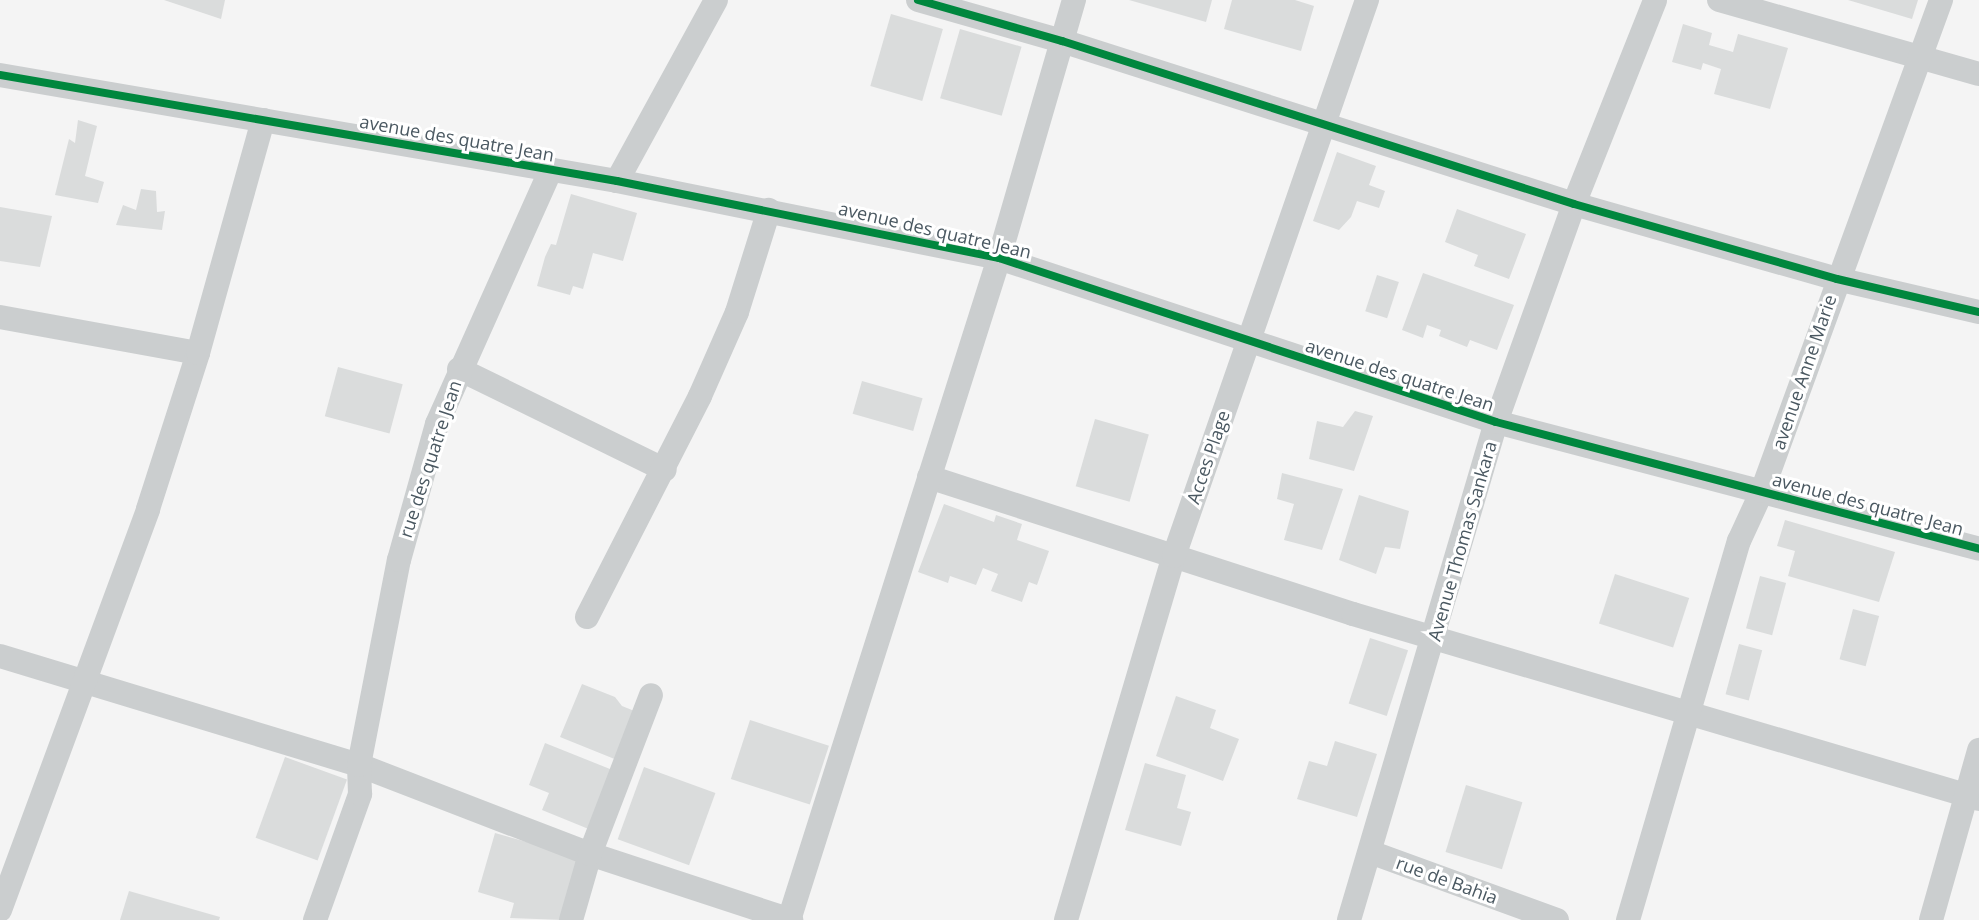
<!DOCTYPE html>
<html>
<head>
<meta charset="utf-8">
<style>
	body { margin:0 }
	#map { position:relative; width:1979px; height:920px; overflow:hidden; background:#f4f4f4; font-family:"Open Sans",sans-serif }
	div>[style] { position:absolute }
	.building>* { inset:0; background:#dadcdc; transform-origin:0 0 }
	.street>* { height:24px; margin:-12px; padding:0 12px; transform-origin:12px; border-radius:12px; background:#cbcecf }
	.cycleway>* { height:8px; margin:-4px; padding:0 4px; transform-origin:4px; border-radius:4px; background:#00873e }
	span { translate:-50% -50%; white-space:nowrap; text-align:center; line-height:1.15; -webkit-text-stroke:6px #fff; paint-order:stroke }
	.street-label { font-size:18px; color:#4a5861 }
</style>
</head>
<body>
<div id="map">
	<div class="building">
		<div style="clip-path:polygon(164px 0,225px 0,221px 19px)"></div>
		<div style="clip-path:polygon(1129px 0,1212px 0,1206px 22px)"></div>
		<div style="clip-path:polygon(1232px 0,1295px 0,1314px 6px,1301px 51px,1224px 29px)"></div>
		<div style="clip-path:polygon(1848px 0,1918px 0,1912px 19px)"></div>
		<div style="left:891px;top:14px;width:54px;height:75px;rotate:16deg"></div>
		<div style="clip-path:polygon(1683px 24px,1712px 33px,1709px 45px,1733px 52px,1738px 34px,1788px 48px,1770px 109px,1714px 94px,1721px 69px,1703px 63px,1701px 70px,1672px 62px)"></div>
		<div style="left:960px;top:29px;width:64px;height:72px;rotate:16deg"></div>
		<div style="clip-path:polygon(78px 120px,97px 126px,85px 176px,104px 182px,98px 203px,55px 195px,69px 139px,75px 143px)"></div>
		<div style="clip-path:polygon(1337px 152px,1376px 166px,1369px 185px,1385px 191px,1379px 208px,1357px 201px,1351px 217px,1339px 230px,1313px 221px)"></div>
		<div style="clip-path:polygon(141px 189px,156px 191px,157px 212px,165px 211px,162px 230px,116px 225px,123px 205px,136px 210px)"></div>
		<div style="clip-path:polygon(571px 194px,637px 213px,623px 261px,593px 253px,583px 289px,573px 286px,570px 295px,537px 286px,545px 257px,551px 244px,556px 245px)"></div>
		<div style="clip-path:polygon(0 207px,52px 216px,40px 267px,0 261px)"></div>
		<div style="clip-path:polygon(1457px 209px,1526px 234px,1509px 279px,1474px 266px,1478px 255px,1445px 242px)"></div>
		<div style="clip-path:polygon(1423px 273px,1514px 305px,1497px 350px,1470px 340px,1467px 347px,1439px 336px,1441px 330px,1427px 325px,1423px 338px,1402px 330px)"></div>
		<div style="left:1377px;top:275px;width:23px;height:38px;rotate:18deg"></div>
		<div style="left:338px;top:367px;width:67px;height:51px;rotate:15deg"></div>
		<div style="left:862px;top:381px;width:63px;height:34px;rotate:16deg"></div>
		<div style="clip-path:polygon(1355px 411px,1373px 416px,1354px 471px,1309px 459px,1317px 421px,1343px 427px)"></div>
		<div style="left:1095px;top:419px;width:56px;height:70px;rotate:16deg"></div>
		<div style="clip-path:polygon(1282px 473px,1343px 489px,1322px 550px,1284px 540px,1294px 504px,1277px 499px)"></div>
		<div style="clip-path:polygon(1359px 495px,1409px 511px,1400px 549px,1385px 547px,1376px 574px,1339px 560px)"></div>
		<div style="clip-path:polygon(944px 504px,994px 522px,996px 515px,1022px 524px,1017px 540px,1049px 551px,1037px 585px,1029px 582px,1022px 602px,991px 591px,998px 574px,983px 568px,976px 585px,950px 576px,948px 583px,918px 572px)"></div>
		<div style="clip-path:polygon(1785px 520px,1895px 552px,1879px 602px,1788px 576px,1795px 551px,1777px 546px)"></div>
		<div style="left:1615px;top:574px;width:78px;height:52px;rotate:18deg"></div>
		<div style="left:1760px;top:576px;width:27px;height:54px;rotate:15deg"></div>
		<div style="left:1853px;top:609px;width:27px;height:52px;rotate:15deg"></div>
		<div style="left:1370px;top:638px;width:40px;height:69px;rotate:18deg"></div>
		<div style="left:1739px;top:644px;width:24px;height:52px;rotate:15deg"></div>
		<div style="clip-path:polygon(582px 684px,615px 697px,622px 706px,637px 712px,617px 760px,560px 737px)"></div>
		<div style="clip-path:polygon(1176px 696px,1216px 710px,1210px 728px,1239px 739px,1223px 781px,1156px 756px)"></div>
		<div style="left:750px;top:720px;width:83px;height:62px;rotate:18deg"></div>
		<div style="clip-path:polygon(1335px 741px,1377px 754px,1357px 817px,1297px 799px,1309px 761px,1327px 766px)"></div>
		<div style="clip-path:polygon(545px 743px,620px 773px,596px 832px,542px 810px,549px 793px,529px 785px)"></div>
		<div style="left:285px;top:757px;width:66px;height:86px;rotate:20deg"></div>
		<div style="clip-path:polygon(1145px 763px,1186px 775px,1177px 808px,1191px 812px,1181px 846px,1125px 830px)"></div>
		<div style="left:644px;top:767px;width:76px;height:77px;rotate:20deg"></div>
		<div style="left:1466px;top:785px;width:59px;height:70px;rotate:17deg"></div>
		<div style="clip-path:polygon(495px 833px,581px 857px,563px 920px,510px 918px,514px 903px,478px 892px)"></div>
		<div style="clip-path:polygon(129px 891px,220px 917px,219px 920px,120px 920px)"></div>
	</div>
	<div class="street">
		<div style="left:918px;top:0;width:150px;rotate:15.9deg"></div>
		<div style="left:1062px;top:41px;width:537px;rotate:17.66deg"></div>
		<div style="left:1574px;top:204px;width:273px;rotate:15.9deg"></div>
		<div style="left:1837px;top:279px;width:146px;rotate:13.1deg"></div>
		<div style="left:1719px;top:0;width:270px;rotate:15.9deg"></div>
		<div style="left:0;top:75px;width:626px;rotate:9.75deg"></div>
		<div style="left:617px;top:181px;width:390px;rotate:11.4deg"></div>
		<div style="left:999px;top:258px;width:523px;rotate:18.26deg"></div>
		<div style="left:1496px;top:422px;width:499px;rotate:14.7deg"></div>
		<div style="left:617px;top:181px;width:206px;rotate:-61.3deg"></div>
		<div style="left:0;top:317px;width:201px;rotate:10.3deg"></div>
		<div style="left:459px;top:369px;width:229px;rotate:26.1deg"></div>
		<div style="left:929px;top:477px;width:446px;rotate:17.9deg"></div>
		<div style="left:1353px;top:614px;width:653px;rotate:16.46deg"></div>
		<div style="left:587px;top:617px;width:248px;rotate:-62.9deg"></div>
		<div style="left:700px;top:396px;width:92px;rotate:-66.2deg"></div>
		<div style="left:737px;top:312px;width:107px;rotate:-72.6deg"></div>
		<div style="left:0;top:656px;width:375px;rotate:16.9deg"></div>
		<div style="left:359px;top:765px;width:248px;rotate:21.1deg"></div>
		<div style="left:590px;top:854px;width:212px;rotate:18.2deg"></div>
		<div style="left:1370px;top:852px;width:199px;rotate:20deg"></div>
		<div style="left:0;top:910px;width:427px;rotate:-69.7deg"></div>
		<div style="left:148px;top:509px;width:164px;rotate:-72.2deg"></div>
		<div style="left:198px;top:353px;width:242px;rotate:-74.4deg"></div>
		<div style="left:315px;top:920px;width:134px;rotate:-70.3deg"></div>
		<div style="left:360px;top:794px;width:29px;rotate:-92deg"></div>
		<div style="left:359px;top:765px;width:209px;rotate:-79deg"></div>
		<div style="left:399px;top:560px;width:141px;rotate:-74.4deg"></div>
		<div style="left:437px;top:424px;width:279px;rotate:-65.9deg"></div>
		<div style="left:571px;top:920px;width:69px;rotate:-73.9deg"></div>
		<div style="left:590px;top:854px;width:170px;rotate:-69deg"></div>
		<div style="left:789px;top:920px;width:695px;rotate:-72.4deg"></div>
		<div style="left:999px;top:258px;width:269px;rotate:-73.8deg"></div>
		<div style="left:1066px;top:920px;width:380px;rotate:-73.5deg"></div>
		<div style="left:1174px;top:556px;width:589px;rotate:-70.86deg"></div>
		<div style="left:1349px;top:920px;width:519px;rotate:-73.55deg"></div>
		<div style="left:1496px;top:422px;width:232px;rotate:-70.3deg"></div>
		<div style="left:1574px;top:204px;width:219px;rotate:-68.3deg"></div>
		<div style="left:1628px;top:920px;width:395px;rotate:-73.7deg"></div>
		<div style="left:1739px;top:541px;width:55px;rotate:-65.3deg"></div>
		<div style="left:1762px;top:491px;width:523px;rotate:-69.97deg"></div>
		<div style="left:1931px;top:920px;width:177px;rotate:-74.2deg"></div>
	</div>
	<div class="cycleway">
		<div style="left:918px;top:0;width:150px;rotate:15.9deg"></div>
		<div style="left:1062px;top:41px;width:537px;rotate:17.66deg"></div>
		<div style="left:1574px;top:204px;width:273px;rotate:15.9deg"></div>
		<div style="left:1837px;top:279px;width:146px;rotate:13.1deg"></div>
		<div style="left:0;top:75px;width:626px;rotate:9.75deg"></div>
		<div style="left:617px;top:181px;width:390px;rotate:11.4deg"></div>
		<div style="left:999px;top:258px;width:523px;rotate:18.26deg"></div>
		<div style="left:1496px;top:422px;width:499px;rotate:14.7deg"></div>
	</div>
	<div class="street-label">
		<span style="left:457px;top:138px;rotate:10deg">avenue des quatre Jean</span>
		<span style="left:935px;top:230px;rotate:13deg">avenue des quatre Jean</span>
		<span style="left:1804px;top:372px;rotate:-71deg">avenue Anne Marie</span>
		<span style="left:1400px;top:375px;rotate:18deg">avenue des quatre Jean</span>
		<span style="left:1208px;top:457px;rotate:-71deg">Acces Plage</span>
		<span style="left:430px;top:459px;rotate:-72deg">rue des quatre Jean</span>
		<span style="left:1868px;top:504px;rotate:15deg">avenue des quatre Jean</span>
		<span style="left:1462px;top:541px;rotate:-74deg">Avenue Thomas Sankara</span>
		<span style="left:1447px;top:880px;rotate:20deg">rue de Bahia</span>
	</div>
</div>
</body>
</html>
